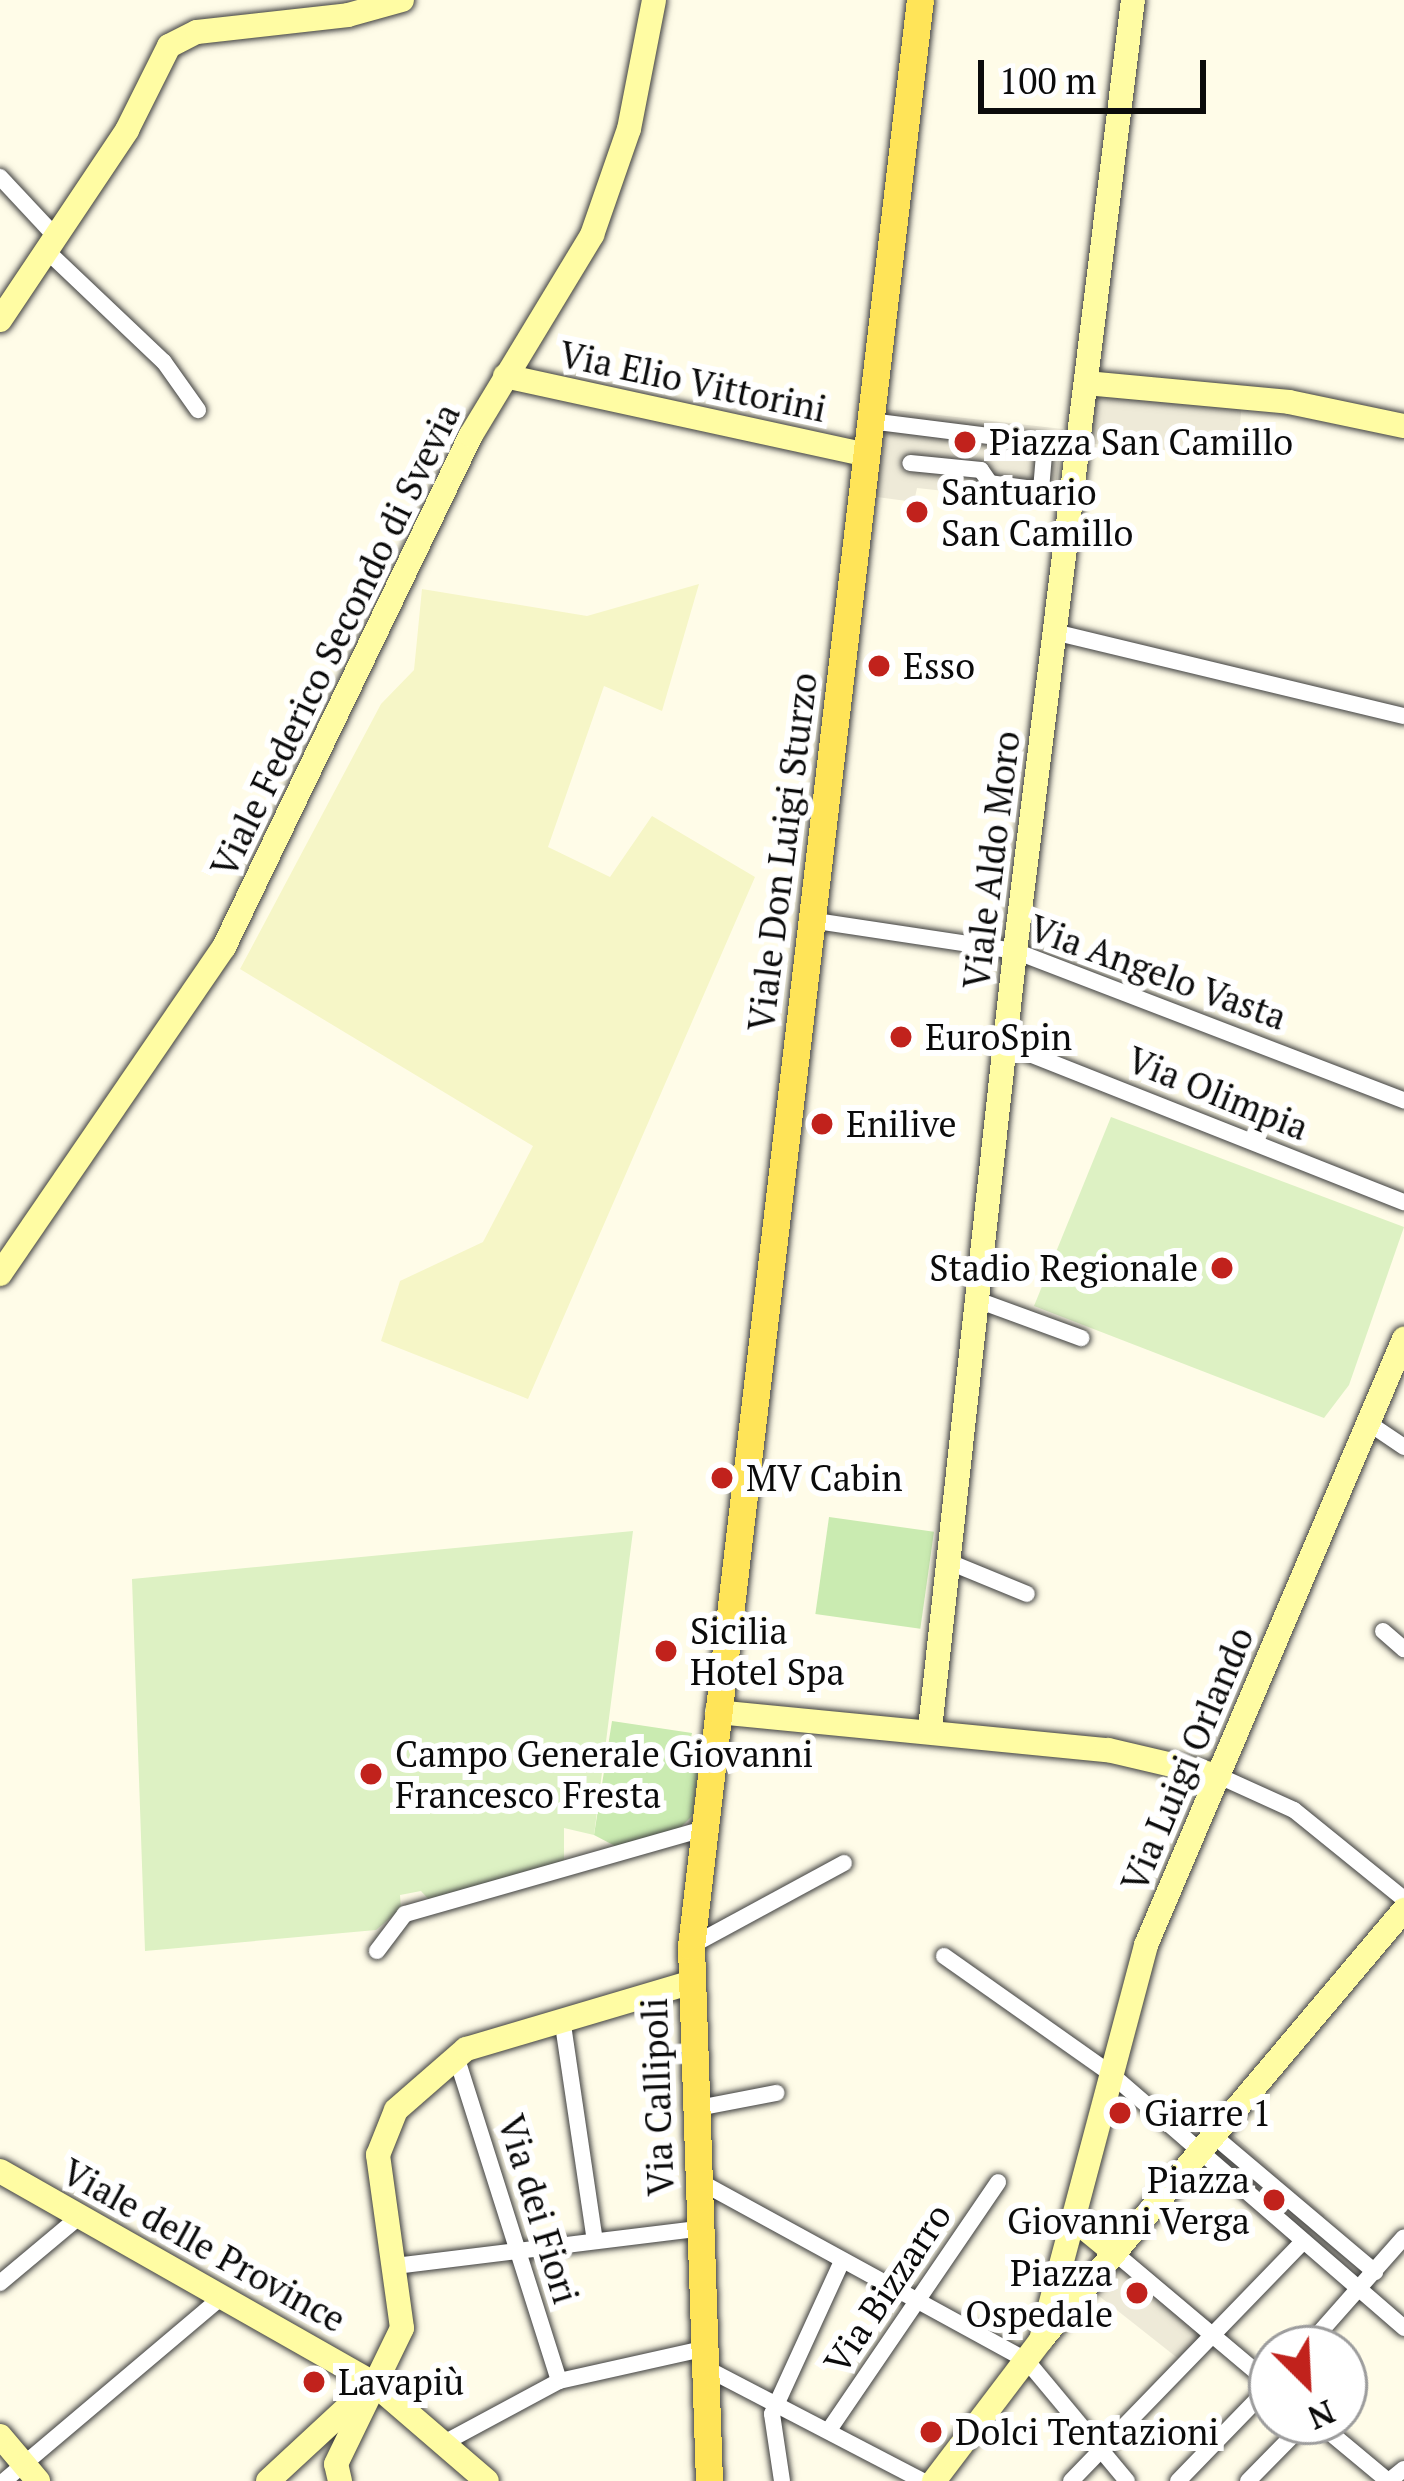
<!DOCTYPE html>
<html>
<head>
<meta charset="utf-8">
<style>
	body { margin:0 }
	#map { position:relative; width:1404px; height:2481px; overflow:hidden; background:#fffce8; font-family:"PT Serif",serif }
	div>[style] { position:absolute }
	.farmland>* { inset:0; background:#f6f6c7 }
	.green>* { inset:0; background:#caebb1; transform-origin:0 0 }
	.pitch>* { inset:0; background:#ddf1c3 }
	.plaza>* { inset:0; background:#eeead8; transform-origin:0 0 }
	.roads { filter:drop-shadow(0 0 3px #3e3e3e) drop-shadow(0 0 3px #3e3e3e) }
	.street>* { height:16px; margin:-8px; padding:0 8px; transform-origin:8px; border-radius:8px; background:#fff }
	.secondary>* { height:24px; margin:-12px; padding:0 12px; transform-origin:12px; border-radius:12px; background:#fffca3 }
	.primary>* { height:27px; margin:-13.5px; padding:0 13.5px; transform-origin:13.5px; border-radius:13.5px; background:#ffe458 }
	.dots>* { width:33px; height:33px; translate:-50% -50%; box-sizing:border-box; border:6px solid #fff; border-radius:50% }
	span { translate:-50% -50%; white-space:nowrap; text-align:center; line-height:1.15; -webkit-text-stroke:12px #fff; paint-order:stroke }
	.street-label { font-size:36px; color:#0b0b0b }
	.poi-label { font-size:36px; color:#0b0b0b }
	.left { translate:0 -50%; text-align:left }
	.right { translate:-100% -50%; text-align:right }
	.north { position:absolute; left:1248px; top:2325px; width:120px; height:120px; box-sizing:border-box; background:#fff; border:3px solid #9d9d9d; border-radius:50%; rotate:156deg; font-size:33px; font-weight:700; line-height:48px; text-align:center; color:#0b0b0b }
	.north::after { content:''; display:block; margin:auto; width:42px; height:54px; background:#c1221c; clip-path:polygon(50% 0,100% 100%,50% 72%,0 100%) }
	.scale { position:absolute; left:978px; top:60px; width:228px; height:54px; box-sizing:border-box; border:6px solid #0b0b0b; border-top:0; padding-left:15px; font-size:36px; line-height:42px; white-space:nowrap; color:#0b0b0b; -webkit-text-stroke:9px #fff; paint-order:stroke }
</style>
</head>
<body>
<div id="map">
	<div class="farmland">
		<div style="clip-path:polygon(699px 584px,662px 711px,604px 686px,548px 847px,610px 877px,652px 816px,755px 877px,528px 1399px,381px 1341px,400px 1281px,483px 1242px,533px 1146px,240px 969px,381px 704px,414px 670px,422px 589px,587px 616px)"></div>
	</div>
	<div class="green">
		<div style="left:829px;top:1517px;width:106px;height:98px;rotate:8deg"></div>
		<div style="clip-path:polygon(612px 1721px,692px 1733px,689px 1747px,700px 1754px,693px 1815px,678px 1830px,617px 1847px,594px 1835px)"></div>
	</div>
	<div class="pitch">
		<div style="clip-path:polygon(1111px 1117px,1404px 1227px,1349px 1385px,1324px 1418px,1034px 1306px)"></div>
		<div style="clip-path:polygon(633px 1531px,594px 1835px,564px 1828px,564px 1866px,430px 1901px,421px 1891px,400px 1895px,401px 1909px,376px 1930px,145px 1951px,132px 1579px)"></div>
	</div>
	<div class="plaza">
		<div style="left:1086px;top:383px;width:157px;height:60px;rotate:5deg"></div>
		<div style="clip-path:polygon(885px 409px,1063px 429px,1054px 503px,917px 488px,914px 502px,862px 495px)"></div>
		<div style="left:1222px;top:2125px;width:137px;height:46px;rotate:41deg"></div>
		<div style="clip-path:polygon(1097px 2247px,1120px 2247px,1216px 2324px,1180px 2360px,1075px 2277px)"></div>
	</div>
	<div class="roads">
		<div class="street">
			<div style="left:0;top:177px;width:82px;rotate:47deg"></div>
			<div style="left:47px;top:251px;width:161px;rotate:43.5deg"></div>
			<div style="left:164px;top:362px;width:59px;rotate:54.7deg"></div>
			<div style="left:870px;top:421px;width:176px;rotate:7.2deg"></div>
			<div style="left:1045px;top:443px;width:47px;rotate:94.9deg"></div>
			<div style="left:1041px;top:490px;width:51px;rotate:-172.2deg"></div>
			<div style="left:990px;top:483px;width:16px;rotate:-125deg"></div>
			<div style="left:981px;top:470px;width:71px;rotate:-174.4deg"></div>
			<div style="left:1054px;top:632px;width:360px;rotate:13.5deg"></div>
			<div style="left:810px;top:920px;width:207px;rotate:8.6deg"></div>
			<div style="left:1015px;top:951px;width:417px;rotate:21deg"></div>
			<div style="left:1007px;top:1045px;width:427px;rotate:21.6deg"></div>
			<div style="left:980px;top:1301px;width:108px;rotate:20.1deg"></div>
			<div style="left:1370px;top:1424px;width:41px;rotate:34.1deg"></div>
			<div style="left:949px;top:1562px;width:84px;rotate:22.3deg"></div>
			<div style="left:1383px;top:1631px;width:28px;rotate:41deg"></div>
			<div style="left:1219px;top:1776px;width:82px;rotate:24.4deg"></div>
			<div style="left:1294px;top:1810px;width:141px;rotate:39deg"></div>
			<div style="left:691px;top:1946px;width:174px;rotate:-28.5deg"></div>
			<div style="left:377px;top:1951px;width:46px;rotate:-52.9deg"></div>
			<div style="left:405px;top:1914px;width:311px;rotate:-15.9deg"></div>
			<div style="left:944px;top:1956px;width:204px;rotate:35.2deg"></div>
			<div style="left:1111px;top:2074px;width:388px;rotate:40.9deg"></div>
			<div style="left:562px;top:2018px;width:225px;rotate:81.6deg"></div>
			<div style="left:456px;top:2056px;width:341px;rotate:72.4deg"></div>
			<div style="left:693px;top:2109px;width:85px;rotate:-10.9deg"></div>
			<div style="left:1214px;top:2136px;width:211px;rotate:40.2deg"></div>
			<div style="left:697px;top:2180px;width:376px;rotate:28.7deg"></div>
			<div style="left:1027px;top:2361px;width:156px;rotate:50.2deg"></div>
			<div style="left:1115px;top:2253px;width:205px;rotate:40.1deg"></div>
			<div style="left:395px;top:2266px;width:305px;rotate:-7deg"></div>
			<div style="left:0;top:2283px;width:104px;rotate:-39.9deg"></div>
			<div style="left:1305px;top:2349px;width:149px;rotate:-48.5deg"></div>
			<div style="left:702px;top:2366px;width:249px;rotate:27.5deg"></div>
			<div style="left:1316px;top:2421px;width:94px;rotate:39.8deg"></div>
			<div style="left:829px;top:2430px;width:300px;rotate:-55.7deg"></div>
			<div style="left:442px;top:2444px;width:133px;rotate:-28.3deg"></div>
			<div style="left:559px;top:2381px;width:147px;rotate:-12.6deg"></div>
			<div style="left:4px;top:2481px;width:287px;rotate:-40.2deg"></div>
			<div style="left:782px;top:2481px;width:68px;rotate:-98.5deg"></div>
			<div style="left:772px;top:2414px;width:168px;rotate:-65.4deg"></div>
			<div style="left:1071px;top:2481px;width:333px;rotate:-45.9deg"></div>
			<div style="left:1178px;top:2481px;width:135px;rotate:-45.9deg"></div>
			<div style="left:1248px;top:2481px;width:84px;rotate:-45.5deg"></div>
			<div style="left:1389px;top:2481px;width:19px;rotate:-39deg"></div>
		</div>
		<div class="secondary">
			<div style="left:0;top:320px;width:229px;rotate:-56.2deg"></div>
			<div style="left:127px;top:130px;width:94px;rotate:-63.4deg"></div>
			<div style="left:169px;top:46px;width:31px;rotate:-27deg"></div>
			<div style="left:197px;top:32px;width:152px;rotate:-6.4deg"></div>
			<div style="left:348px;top:15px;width:56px;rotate:-15.5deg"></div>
			<div style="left:505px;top:376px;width:370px;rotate:12.3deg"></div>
			<div style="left:1086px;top:383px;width:204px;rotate:5.3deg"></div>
			<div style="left:1289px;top:402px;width:117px;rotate:11.8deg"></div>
			<div style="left:0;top:1274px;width:396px;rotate:-55.6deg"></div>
			<div style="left:224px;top:947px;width:568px;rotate:-64.25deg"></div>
			<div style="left:471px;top:435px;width:234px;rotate:-58.8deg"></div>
			<div style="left:592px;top:235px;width:112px;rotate:-70.8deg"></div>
			<div style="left:629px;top:129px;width:131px;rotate:-79deg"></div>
			<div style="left:717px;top:1712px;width:393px;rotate:5.6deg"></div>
			<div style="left:1108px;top:1750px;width:114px;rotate:13.2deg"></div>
			<div style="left:930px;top:1729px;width:783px;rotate:-83.76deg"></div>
			<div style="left:1015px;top:951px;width:958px;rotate:-82.93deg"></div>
			<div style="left:0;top:2171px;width:429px;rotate:29.6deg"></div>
			<div style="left:373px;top:2383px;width:150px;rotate:40.7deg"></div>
			<div style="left:1076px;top:2221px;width:50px;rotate:39.4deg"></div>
			<div style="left:1041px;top:2340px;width:409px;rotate:-75.1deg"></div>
			<div style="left:1146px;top:1945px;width:659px;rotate:-66.94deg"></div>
			<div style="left:0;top:2436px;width:59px;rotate:49.8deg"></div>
			<div style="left:268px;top:2481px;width:129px;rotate:-42.8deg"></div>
			<div style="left:340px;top:2481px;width:17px;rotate:-103deg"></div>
			<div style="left:336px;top:2464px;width:151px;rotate:-64.1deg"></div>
			<div style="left:402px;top:2328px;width:175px;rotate:-97.9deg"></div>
			<div style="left:378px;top:2155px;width:48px;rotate:-68.2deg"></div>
			<div style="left:396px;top:2110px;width:93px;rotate:-41.1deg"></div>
			<div style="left:466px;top:2049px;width:233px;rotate:-16.5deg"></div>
			<div style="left:934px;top:2481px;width:177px;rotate:-52.8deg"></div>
			<div style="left:1041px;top:2340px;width:563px;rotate:-49.83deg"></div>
		</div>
		<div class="primary">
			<div style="left:709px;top:2481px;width:535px;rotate:-91.93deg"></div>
			<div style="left:691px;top:1946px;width:1959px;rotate:-83.29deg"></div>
		</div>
	</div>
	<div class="dots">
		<div style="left:965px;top:442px;background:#c1221c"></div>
		<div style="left:917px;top:512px;background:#c1221c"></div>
		<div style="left:879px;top:666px;background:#c1221c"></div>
		<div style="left:901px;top:1037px;background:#c1221c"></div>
		<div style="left:822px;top:1124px;background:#c1221c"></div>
		<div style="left:1222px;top:1268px;background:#c1221c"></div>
		<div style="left:722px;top:1478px;background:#c1221c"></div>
		<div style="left:666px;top:1651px;background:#c1221c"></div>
		<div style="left:371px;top:1774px;background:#c1221c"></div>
		<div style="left:1120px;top:2113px;background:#c1221c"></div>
		<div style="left:1274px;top:2200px;background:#c1221c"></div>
		<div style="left:1137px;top:2293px;background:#c1221c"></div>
		<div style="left:314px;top:2382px;background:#c1221c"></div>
		<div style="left:931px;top:2432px;background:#c1221c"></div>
	</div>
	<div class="street-label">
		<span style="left:693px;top:381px;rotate:12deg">Via Elio Vittorini</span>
		<span style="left:335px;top:640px;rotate:-64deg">Viale Federico Secondo di Svevia</span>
		<span style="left:782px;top:852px;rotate:-83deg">Viale Don Luigi Sturzo</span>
		<span style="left:991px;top:860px;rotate:-83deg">Viale Aldo Moro</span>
		<span style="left:1158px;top:972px;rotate:20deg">Via Angelo Vasta</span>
		<span style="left:1218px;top:1093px;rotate:22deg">Via Olimpia</span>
		<span style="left:1187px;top:1759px;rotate:-67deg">Via Luigi Orlando</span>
		<span style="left:657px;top:2097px;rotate:-92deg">Via Callipoli</span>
		<span style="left:539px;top:2209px;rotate:73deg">Via dei Fiori</span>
		<span style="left:204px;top:2245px;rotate:29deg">Viale delle Province</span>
		<span style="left:887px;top:2288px;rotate:-56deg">Via Bizzarro</span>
	</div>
	<div class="poi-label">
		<span class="left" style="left:989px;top:442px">Piazza San Camillo</span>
		<span class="left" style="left:941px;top:512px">Santuario<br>San Camillo</span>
		<span class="left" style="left:903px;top:666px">Esso</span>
		<span class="left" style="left:925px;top:1037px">EuroSpin</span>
		<span class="left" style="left:846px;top:1124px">Enilive</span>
		<span class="right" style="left:1198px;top:1268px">Stadio Regionale</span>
		<span class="left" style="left:746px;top:1478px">MV Cabin</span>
		<span class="left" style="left:690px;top:1651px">Sicilia<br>Hotel Spa</span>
		<span class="left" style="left:395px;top:1774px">Campo Generale Giovanni<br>Francesco Fresta</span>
		<span class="left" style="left:1144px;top:2113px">Giarre 1</span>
		<span class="right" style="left:1250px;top:2200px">Piazza<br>Giovanni Verga</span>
		<span class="right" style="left:1113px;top:2293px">Piazza<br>Ospedale</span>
		<span class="left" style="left:338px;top:2382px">Lavapiù</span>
		<span class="left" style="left:955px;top:2432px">Dolci Tentazioni</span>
	</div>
	<div class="north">N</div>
	<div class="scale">100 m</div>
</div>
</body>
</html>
